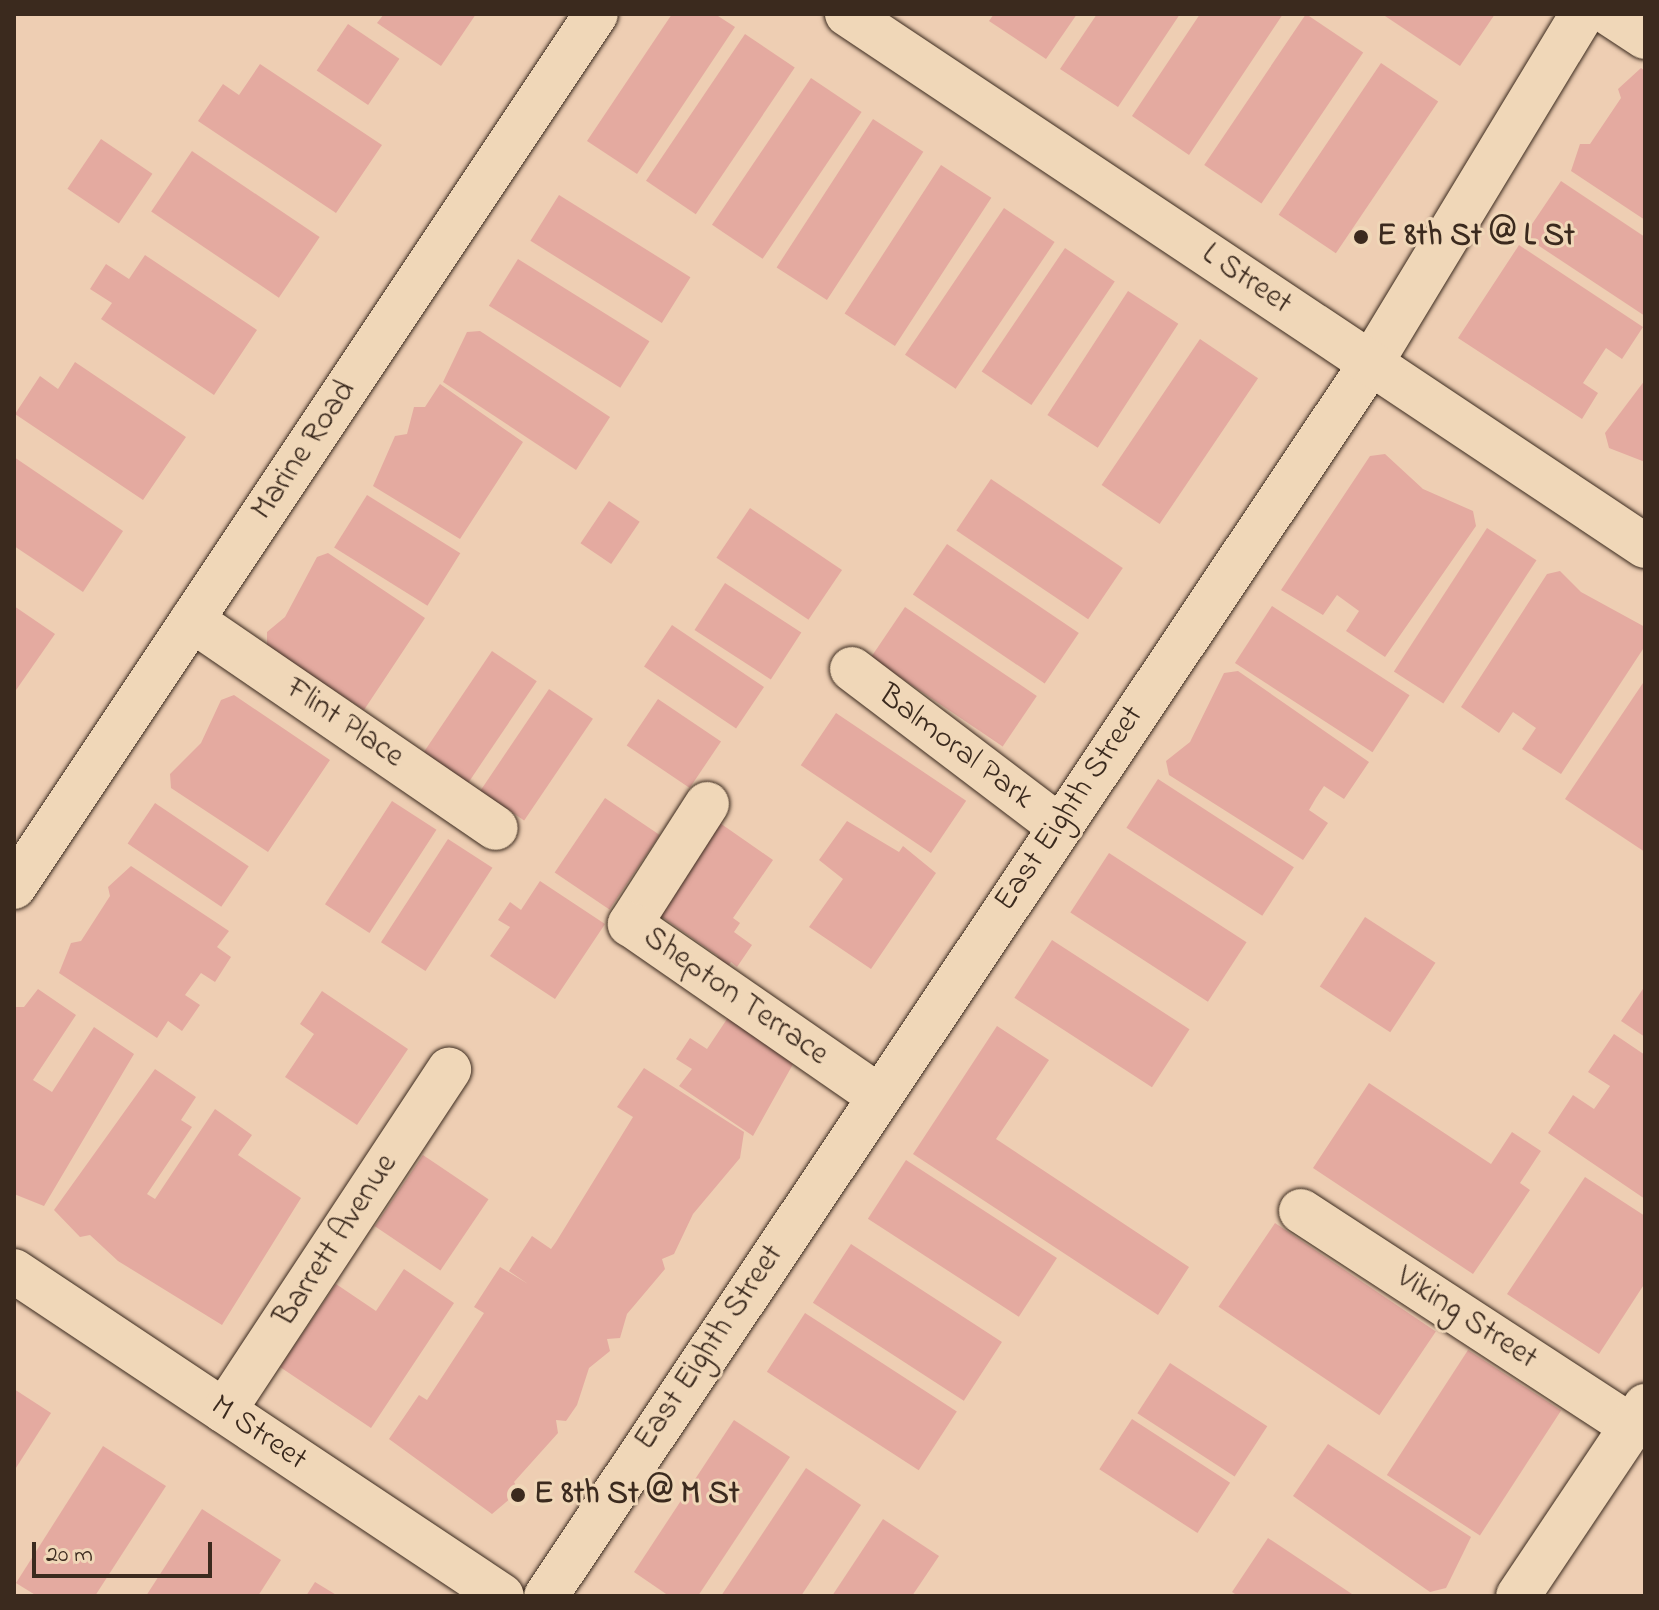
<!DOCTYPE html>
<html>
<head>
<meta charset="utf-8">
<style>
	body { margin:0 }
	#map { position:relative; width:1659px; height:1610px; overflow:hidden; background:#eeceb3; font-family:"Indie Flower",sans-serif }
	div>[style] { position:absolute }
	.building>* { inset:0; background:#e4aaa0; transform-origin:0 0 }
	.roads { filter:drop-shadow(0 0 2px #3b2a1e) drop-shadow(0 0 2px #3b2a1e) }
	.street>* { height:44px; margin:-22px; padding:0 22px; transform-origin:22px; border-radius:22px; background:#f0d7b8 }
	.primary>* { height:44px; margin:-22px; padding:0 22px; transform-origin:22px; border-radius:22px; background:#f0d7b8 }
	.dots>* { width:22px; height:22px; translate:-50% -50%; box-sizing:border-box; border:4px solid #f0d7b8; border-radius:50% }
	span { translate:-50% -50%; white-space:nowrap; text-align:center; line-height:1.15; -webkit-text-stroke:6px #f0d7b8; paint-order:stroke }
	.poi-label { font-size:32px; color:#3b2a1e; font-weight:700 }
	.left { translate:0 -50%; text-align:left }
	.street-label { font-size:32px; color:#3b2a1e }
	.frame { position:absolute; inset:0; border:16px solid #3b2a1e; pointer-events:none }
	.scale { position:absolute; left:32px; top:1542px; width:180px; height:36px; box-sizing:border-box; border:4px solid #3b2a1e; border-top:0; padding-left:10px; font-size:24px; line-height:28px; white-space:nowrap; color:#3b2a1e; -webkit-text-stroke:6px #f0d7b8; paint-order:stroke }
</style>
</head>
<body>
<div id="map">
	<div class="building">
		<div style="clip-path:polygon(384px 14px,476px 14px,441px 66px,377px 23px)"></div>
		<div style="clip-path:polygon(672px 14px,715px 14px,735px 27px,637px 174px,587px 141px)"></div>
		<div style="clip-path:polygon(994px 14px,1077px 14px,1046px 59px,989px 21px)"></div>
		<div style="clip-path:polygon(1097px 14px,1180px 14px,1118px 107px,1060px 69px)"></div>
		<div style="clip-path:polygon(1200px 14px,1283px 14px,1189px 155px,1132px 116px)"></div>
		<div style="left:1306px;top:14px;width:69px;height:182px;rotate:34deg"></div>
		<div style="clip-path:polygon(1382px 14px,1495px 14px,1460px 66px)"></div>
		<div style="left:348px;top:24px;width:62px;height:56px;rotate:34deg"></div>
		<div style="left:745px;top:34px;width:60px;height:177px;rotate:34deg"></div>
		<div style="left:1381px;top:63px;width:69px;height:183px;rotate:34deg"></div>
		<div style="clip-path:polygon(260px 64px,382px 145px,336px 213px,198px 121px,223px 84px,239px 95px)"></div>
		<div style="clip-path:polygon(1641px 68px,1645px 71px,1645px 220px,1571px 171px,1580px 144px,1590px 144px,1621px 98px,1618px 89px)"></div>
		<div style="left:811px;top:78px;width:61px;height:177px;rotate:34deg"></div>
		<div style="left:873px;top:119px;width:60px;height:177px;rotate:33deg"></div>
		<div style="left:101px;top:139px;width:62px;height:60px;rotate:34deg"></div>
		<div style="left:192px;top:151px;width:154px;height:73px;rotate:34deg"></div>
		<div style="left:941px;top:165px;width:60px;height:177px;rotate:33deg"></div>
		<div style="clip-path:polygon(1561px 181px,1645px 237px,1645px 316px,1524px 236px)"></div>
		<div style="left:559px;top:195px;width:155px;height:54px;rotate:32deg"></div>
		<div style="left:1004px;top:208px;width:61px;height:177px;rotate:34deg"></div>
		<div style="clip-path:polygon(1519px 245px,1643px 327px,1622px 359px,1606px 348px,1583px 383px,1598px 393px,1582px 419px,1458px 338px)"></div>
		<div style="left:1065px;top:248px;width:60px;height:149px;rotate:34deg"></div>
		<div style="clip-path:polygon(145px 255px,257px 330px,214px 395px,101px 319px,112px 303px,90px 289px,106px 264px,129px 279px)"></div>
		<div style="left:518px;top:259px;width:155px;height:55px;rotate:32deg"></div>
		<div style="left:1128px;top:291px;width:60px;height:148px;rotate:33deg"></div>
		<div style="clip-path:polygon(480px 331px,610px 417px,576px 470px,443px 382px,467px 332px)"></div>
		<div style="left:1200px;top:339px;width:70px;height:176px;rotate:34deg"></div>
		<div style="clip-path:polygon(75px 362px,186px 437px,143px 500px,15px 414px,40px 376px,58px 389px)"></div>
		<div style="clip-path:polygon(1645px 380px,1645px 462px,1609px 448px,1605px 433px)"></div>
		<div style="clip-path:polygon(440px 384px,523px 442px,460px 539px,373px 486px,395px 436px,407px 434px,414px 407px,425px 407px)"></div>
		<div style="clip-path:polygon(1385px 454px,1423px 489px,1473px 511px,1476px 526px,1385px 657px,1346px 631px,1359px 611px,1337px 595px,1323px 615px,1281px 590px,1370px 456px)"></div>
		<div style="clip-path:polygon(14px 457px,123px 531px,83px 592px,14px 546px)"></div>
		<div style="left:991px;top:479px;width:159px;height:62px;rotate:34deg"></div>
		<div style="left:367px;top:495px;width:110px;height:62px;rotate:32deg"></div>
		<div style="left:609px;top:501px;width:37px;height:51px;rotate:34deg"></div>
		<div style="left:750px;top:508px;width:111px;height:60px;rotate:34deg"></div>
		<div style="left:1487px;top:528px;width:59px;height:171px;rotate:33deg"></div>
		<div style="left:947px;top:544px;width:159px;height:61px;rotate:34deg"></div>
		<div style="clip-path:polygon(328px 553px,425px 618px,364px 710px,267px 646px,267px 632px,285px 617px,317px 557px)"></div>
		<div style="clip-path:polygon(1560px 571px,1581px 592px,1645px 627px,1645px 646px,1561px 774px,1522px 749px,1536px 728px,1513px 712px,1499px 733px,1461px 707px,1547px 574px)"></div>
		<div style="left:725px;top:583px;width:91px;height:56px;rotate:33deg"></div>
		<div style="clip-path:polygon(14px 606px,55px 634px,14px 693px)"></div>
		<div style="left:1272px;top:606px;width:164px;height:68px;rotate:33deg"></div>
		<div style="left:905px;top:607px;width:159px;height:61px;rotate:34deg"></div>
		<div style="left:672px;top:625px;width:111px;height:50px;rotate:34deg"></div>
		<div style="left:492px;top:651px;width:54px;height:123px;rotate:34deg"></div>
		<div style="clip-path:polygon(1238px 671px,1369px 762px,1344px 799px,1324px 786px,1316px 798px,1309px 810px,1328px 823px,1303px 860px,1169px 775px,1166px 761px,1190px 742px,1224px 673px)"></div>
		<div style="clip-path:polygon(1645px 680px,1645px 852px,1565px 799px)"></div>
		<div style="left:549px;top:689px;width:53px;height:123px;rotate:34deg"></div>
		<div style="clip-path:polygon(234px 695px,330px 760px,268px 852px,171px 788px,170px 774px,201px 743px,221px 700px)"></div>
		<div style="left:658px;top:699px;width:76px;height:56px;rotate:34deg"></div>
		<div style="left:836px;top:713px;width:157px;height:63px;rotate:34deg"></div>
		<div style="left:1158px;top:779px;width:162px;height:58px;rotate:33deg"></div>
		<div style="left:605px;top:798px;width:66px;height:90px;rotate:34deg"></div>
		<div style="left:392px;top:801px;width:53px;height:123px;rotate:33deg"></div>
		<div style="left:155px;top:803px;width:113px;height:49px;rotate:34deg"></div>
		<div style="clip-path:polygon(717px 821px,773px 860px,733px 918px,740px 923px,734px 932px,752px 945px,737px 967px,731px 962px,726px 970px,714px 962px,718px 956px,655px 912px)"></div>
		<div style="clip-path:polygon(847px 821px,899px 852px,903px 846px,936px 873px,871px 969px,809px 927px,843px 879px,819px 860px)"></div>
		<div style="left:448px;top:839px;width:53px;height:123px;rotate:33deg"></div>
		<div style="left:1109px;top:853px;width:164px;height:71px;rotate:33deg"></div>
		<div style="clip-path:polygon(131px 866px,229px 931px,217px 947px,231px 957px,215px 982px,201px 973px,185px 995px,200px 1005px,182px 1031px,168px 1021px,157px 1038px,59px 973px,71px 943px,81px 941px,110px 896px,108px 887px)"></div>
		<div style="clip-path:polygon(540px 881px,605px 924px,555px 999px,490px 956px,510px 927px,498px 920px,510px 902px,521px 910px)"></div>
		<div style="left:1365px;top:917px;width:84px;height:83px;rotate:33deg"></div>
		<div style="left:1052px;top:940px;width:164px;height:69px;rotate:33deg"></div>
		<div style="clip-path:polygon(1645px 986px,1645px 1037px,1621px 1021px)"></div>
		<div style="clip-path:polygon(38px 989px,76px 1015px,33px 1080px,52px 1092px,94px 1027px,134px 1054px,44px 1206px,14px 1194px,14px 1007px,24px 1007px)"></div>
		<div style="clip-path:polygon(322px 991px,408px 1049px,357px 1125px,285px 1077px,314px 1034px,300px 1024px)"></div>
		<div style="clip-path:polygon(737px 1004px,802px 1048px,753px 1136px,679px 1086px,692px 1069px,676px 1059px,690px 1038px,707px 1049px)"></div>
		<div style="clip-path:polygon(997px 1026px,1049px 1060px,996px 1139px,1189px 1267px,1158px 1315px,913px 1154px)"></div>
		<div style="clip-path:polygon(1614px 1034px,1645px 1055px,1645px 1199px,1548px 1133px,1573px 1095px,1594px 1109px,1610px 1086px,1588px 1072px)"></div>
		<div style="clip-path:polygon(644px 1068px,744px 1132px,740px 1158px,693px 1214px,674px 1254px,662px 1259px,665px 1269px,627px 1314px,620px 1338px,607px 1339px,610px 1351px,589px 1368px,577px 1405px,566px 1421px,556px 1420px,558px 1433px,514px 1482px,519px 1491px,492px 1514px,389px 1439px,419px 1395px,427px 1400px,484px 1313px,474px 1307px,500px 1267px,528px 1284px,509px 1271px,532px 1236px,551px 1249px,556px 1242px,633px 1117px,617px 1107px)"></div>
		<div style="clip-path:polygon(155px 1069px,196px 1097px,181px 1120px,192px 1127px,147px 1194px,155px 1199px,215px 1109px,252px 1135px,238px 1155px,301px 1198px,222px 1325px,118px 1261px,90px 1235px,80px 1237px,54px 1210px)"></div>
		<div style="clip-path:polygon(1369px 1083px,1491px 1164px,1512px 1132px,1541px 1151px,1520px 1183px,1530px 1190px,1473px 1274px,1313px 1168px)"></div>
		<div style="left:423px;top:1155px;width:79px;height:86px;rotate:34deg"></div>
		<div style="left:906px;top:1160px;width:180px;height:70px;rotate:33deg"></div>
		<div style="clip-path:polygon(1585px 1177px,1645px 1216px,1645px 1283px,1599px 1354px,1507px 1294px)"></div>
		<div style="left:1275px;top:1223px;width:194px;height:101px;rotate:34deg"></div>
		<div style="left:851px;top:1244px;width:180px;height:70px;rotate:33deg"></div>
		<div style="clip-path:polygon(404px 1269px,454px 1303px,371px 1428px,280px 1367px,336px 1284px,376px 1311px)"></div>
		<div style="left:805px;top:1313px;width:181px;height:70px;rotate:33deg"></div>
		<div style="left:1468px;top:1350px;width:111px;height:149px;rotate:33deg"></div>
		<div style="left:1170px;top:1363px;width:116px;height:60px;rotate:33deg"></div>
		<div style="clip-path:polygon(14px 1389px,51px 1413px,14px 1471px)"></div>
		<div style="left:1132px;top:1419px;width:117px;height:60px;rotate:33deg"></div>
		<div style="clip-path:polygon(734px 1420px,790px 1457px,698px 1596px,669px 1596px,634px 1572px)"></div>
		<div style="clip-path:polygon(1328px 1444px,1471px 1537px,1446px 1588px,1430px 1592px,1293px 1496px)"></div>
		<div style="clip-path:polygon(103px 1446px,166px 1486px,95px 1596px,37px 1596px,16px 1583px)"></div>
		<div style="clip-path:polygon(806px 1468px,861px 1505px,801px 1596px,721px 1596px)"></div>
		<div style="clip-path:polygon(202px 1509px,281px 1560px,258px 1596px,146px 1596px)"></div>
		<div style="clip-path:polygon(883px 1519px,939px 1556px,912px 1596px,832px 1596px)"></div>
		<div style="clip-path:polygon(1268px 1538px,1355px 1596px,1238px 1596px,1232px 1592px)"></div>
		<div style="clip-path:polygon(315px 1582px,338px 1596px,306px 1596px)"></div>
	</div>
	<div class="roads">
		<div class="street">
			<div style="left:1610px;top:14px;width:42px;rotate:33.3deg"></div>
			<div style="left:192px;top:620px;width:368px;rotate:34.4deg"></div>
			<div style="left:852px;top:669px;width:260px;rotate:37.2deg"></div>
			<div style="left:707px;top:804px;width:143px;rotate:122.7deg"></div>
			<div style="left:630px;top:924px;width:302px;rotate:34.7deg"></div>
			<div style="left:14px;top:887px;width:1049px;rotate:-56.31deg"></div>
			<div style="left:1301px;top:1211px;width:394px;rotate:33.1deg"></div>
			<div style="left:14px;top:1271px;width:586px;rotate:33.66deg"></div>
			<div style="left:224px;top:1411px;width:409px;rotate:-56.6deg"></div>
			<div style="left:546px;top:1596px;width:1484px;rotate:-56.21deg"></div>
			<div style="left:1371px;top:363px;width:408px;rotate:-58.8deg"></div>
			<div style="left:1518px;top:1596px;width:229px;rotate:-56.2deg"></div>
		</div>
		<div class="primary">
			<div style="left:847px;top:14px;width:959px;rotate:33.69deg"></div>
		</div>
	</div>
	<div class="dots">
		<div style="left:1361px;top:237px;background:#3b2a1e"></div>
		<div style="left:518px;top:1495px;background:#3b2a1e"></div>
	</div>
	<div class="poi-label">
		<span class="left" style="left:1377px;top:237px">E 8th St @ L St</span>
		<span class="left" style="left:534px;top:1495px">E 8th St @ M St</span>
	</div>
	<div class="street-label">
		<span style="left:1246px;top:280px;rotate:34deg">L Street</span>
		<span style="left:305px;top:451px;rotate:-56deg">Marine Road</span>
		<span style="left:344px;top:724px;rotate:34deg">Flint Place</span>
		<span style="left:955px;top:748px;rotate:37deg">Balmoral Park</span>
		<span style="left:1070px;top:809px;rotate:-56deg">East Eighth Street</span>
		<span style="left:735px;top:997px;rotate:35deg">Shepton Terrace</span>
		<span style="left:337px;top:1241px;rotate:-57deg">Barrett Avenue</span>
		<span style="left:1466px;top:1319px;rotate:33deg">Viking Street</span>
		<span style="left:710px;top:1348px;rotate:-56deg">East Eighth Street</span>
		<span style="left:258px;top:1434px;rotate:34deg">M Street</span>
	</div>
	<div class="frame"></div>
	<div class="scale">20 m</div>
</div>
</body>
</html>
